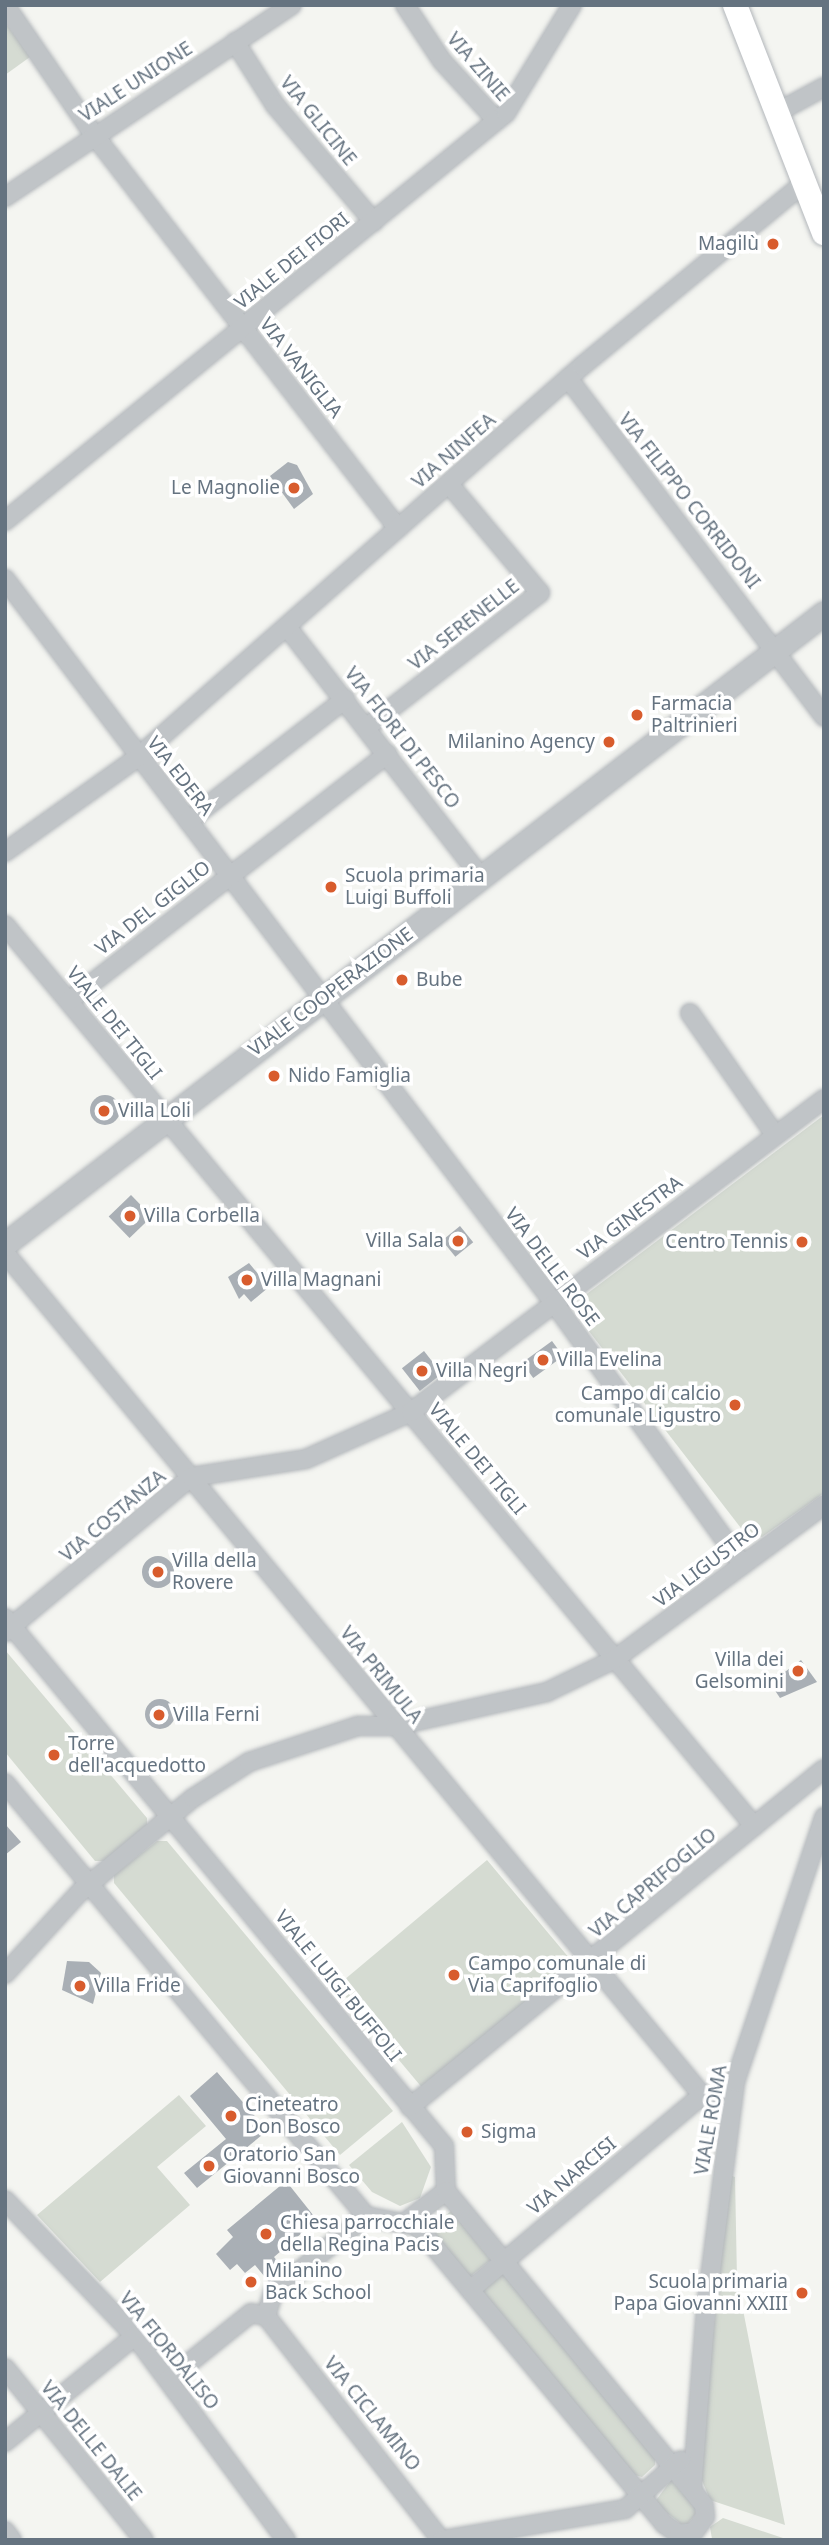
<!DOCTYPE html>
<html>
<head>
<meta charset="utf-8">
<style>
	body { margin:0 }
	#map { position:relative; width:829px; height:2545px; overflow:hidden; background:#f4f5f1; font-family:"Noto Sans",sans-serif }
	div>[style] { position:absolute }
	.green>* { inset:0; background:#d5dbd2; transform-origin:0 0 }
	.building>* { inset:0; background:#a9afb5; transform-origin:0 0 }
	.round { border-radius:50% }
	.roads { filter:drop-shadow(0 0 2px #b3b7bb) drop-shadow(0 0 2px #b3b7bb) }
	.minor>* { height:18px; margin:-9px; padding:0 9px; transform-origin:9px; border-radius:9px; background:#c0c4c7 }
	.tertiary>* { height:23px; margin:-11.5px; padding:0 11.5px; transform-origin:11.5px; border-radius:11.5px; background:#c0c4c7 }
	.secondary>* { height:24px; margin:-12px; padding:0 12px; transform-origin:12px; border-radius:12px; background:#fff }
	.dots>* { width:19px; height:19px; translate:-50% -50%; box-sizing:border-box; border:4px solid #fff; border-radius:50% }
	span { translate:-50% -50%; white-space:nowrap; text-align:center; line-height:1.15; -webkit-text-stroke:7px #fff; paint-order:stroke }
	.street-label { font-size:19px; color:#657380 }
	.poi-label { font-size:19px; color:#657380 }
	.right { translate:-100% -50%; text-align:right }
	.left { translate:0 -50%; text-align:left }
	.frame { position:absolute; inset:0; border:7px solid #657380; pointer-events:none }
</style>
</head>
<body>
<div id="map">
	<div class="green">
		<div style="clip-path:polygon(5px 22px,30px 57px,5px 75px)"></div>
		<div style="clip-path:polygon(824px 1115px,824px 1493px,762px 1537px,744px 1532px,578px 1317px,584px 1296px)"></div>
		<div style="clip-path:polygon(5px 1650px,147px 1818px,147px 1826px,105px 1861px,95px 1861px,5px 1752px)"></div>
		<div style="clip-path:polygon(157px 1841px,167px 1841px,393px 2111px,340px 2155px,114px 1883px,114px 1875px)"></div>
		<div style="left:487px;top:1860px;width:134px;height:196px;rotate:50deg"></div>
		<div style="clip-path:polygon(179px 2095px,206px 2126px,157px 2167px,190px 2205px,100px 2282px,37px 2215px)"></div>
		<div style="clip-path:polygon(402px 2122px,431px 2167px,420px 2198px,400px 2206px,372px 2192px,349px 2165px)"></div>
		<div style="clip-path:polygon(729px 2175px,735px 2177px,737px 2279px,785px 2525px,710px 2500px,699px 2473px)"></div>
		<div style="left:451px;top:2211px;width:63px;height:29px;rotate:51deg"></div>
		<div style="clip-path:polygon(502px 2273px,655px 2455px,655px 2465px,642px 2477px,631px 2474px,481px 2292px)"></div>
		<div style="clip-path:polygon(671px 2480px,698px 2511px,685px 2527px,654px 2503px)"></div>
		<div style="clip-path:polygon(723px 2518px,783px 2538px,784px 2540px,712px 2539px,710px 2527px)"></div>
	</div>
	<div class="building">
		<div style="clip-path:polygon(288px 462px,297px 465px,313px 494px,294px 509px,270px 476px)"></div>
		<div class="round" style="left:90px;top:1095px;width:30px;height:30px"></div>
		<div style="left:131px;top:1195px;width:30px;height:31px;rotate:46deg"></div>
		<div style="left:460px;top:1226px;width:21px;height:23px;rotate:51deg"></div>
		<div style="clip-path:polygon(249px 1263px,269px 1287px,251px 1302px,244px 1294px,239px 1299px,228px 1277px)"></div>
		<div style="left:552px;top:1341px;width:19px;height:37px;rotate:54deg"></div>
		<div style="left:424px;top:1351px;width:29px;height:28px;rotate:52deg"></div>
		<div class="round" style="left:142px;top:1556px;width:32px;height:32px"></div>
		<div style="clip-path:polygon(801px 1660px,817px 1682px,780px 1698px,770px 1683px)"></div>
		<div class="round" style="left:145px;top:1699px;width:30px;height:30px"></div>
		<div style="clip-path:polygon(5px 1824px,21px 1842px,5px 1855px)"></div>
		<div style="clip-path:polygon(67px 1961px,89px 1962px,101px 1973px,93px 2004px,62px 1990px)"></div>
		<div style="clip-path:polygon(217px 2072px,259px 2121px,254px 2125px,262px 2135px,197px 2188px,184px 2173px,226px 2139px,190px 2096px)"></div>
		<div style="clip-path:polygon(286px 2181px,317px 2220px,274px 2257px,284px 2269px,269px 2282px,255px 2265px,245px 2273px,237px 2264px,230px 2270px,216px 2254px,233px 2237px,227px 2230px)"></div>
	</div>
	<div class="roads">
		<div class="minor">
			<div style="left:5px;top:5px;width:158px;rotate:55.6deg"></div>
			<div style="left:94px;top:135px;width:497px;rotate:52.3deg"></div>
			<div style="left:405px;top:5px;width:67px;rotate:56.5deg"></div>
			<div style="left:442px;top:61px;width:81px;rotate:47.5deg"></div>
			<div style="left:235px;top:42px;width:75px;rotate:57.6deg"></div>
			<div style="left:275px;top:105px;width:153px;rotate:49.8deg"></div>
			<div style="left:776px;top:113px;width:55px;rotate:-28.4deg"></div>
			<div style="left:5px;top:197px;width:345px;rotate:-33.8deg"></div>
			<div style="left:568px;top:378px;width:425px;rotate:52.9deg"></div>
			<div style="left:5px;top:521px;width:646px;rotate:-39.16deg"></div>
			<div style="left:506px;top:113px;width:127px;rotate:-58.6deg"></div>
			<div style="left:5px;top:579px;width:909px;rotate:52.83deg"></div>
			<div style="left:554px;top:1303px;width:323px;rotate:54.2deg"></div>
			<div style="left:287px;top:627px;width:316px;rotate:52.2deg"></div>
			<div style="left:367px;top:727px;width:219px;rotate:-37.8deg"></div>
			<div style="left:540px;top:593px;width:142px;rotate:-129.9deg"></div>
			<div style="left:188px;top:821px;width:199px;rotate:-37.8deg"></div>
			<div style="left:5px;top:852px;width:163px;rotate:-35.5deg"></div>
			<div style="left:138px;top:757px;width:592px;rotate:-41.37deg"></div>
			<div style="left:582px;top:366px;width:288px;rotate:-39.5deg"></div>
			<div style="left:5px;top:925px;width:1172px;rotate:50.26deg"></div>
			<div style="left:69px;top:1001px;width:403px;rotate:-37.8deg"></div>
			<div style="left:690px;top:1013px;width:149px;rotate:55.1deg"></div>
			<div style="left:5px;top:1253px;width:1093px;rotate:50.38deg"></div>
			<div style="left:702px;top:2095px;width:35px;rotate:39deg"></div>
			<div style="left:5px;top:1618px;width:687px;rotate:50.26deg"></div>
			<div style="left:444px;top:2146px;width:45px;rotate:87.5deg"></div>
			<div style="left:446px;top:2191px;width:53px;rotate:142.7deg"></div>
			<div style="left:5px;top:1632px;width:242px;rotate:-39.8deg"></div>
			<div style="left:191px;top:1477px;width:116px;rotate:-8.9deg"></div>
			<div style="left:306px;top:1459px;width:115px;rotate:-24.1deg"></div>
			<div style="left:411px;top:1412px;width:518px;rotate:-37.16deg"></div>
			<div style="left:5px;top:1783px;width:564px;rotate:50.18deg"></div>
			<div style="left:366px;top:2216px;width:52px;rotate:11.1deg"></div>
			<div style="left:417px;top:2226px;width:387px;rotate:50.3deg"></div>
			<div style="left:664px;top:2524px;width:18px;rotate:34deg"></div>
			<div style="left:679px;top:2534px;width:15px;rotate:-8deg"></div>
			<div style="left:694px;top:2532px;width:19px;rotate:-54deg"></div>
			<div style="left:705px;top:2517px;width:12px;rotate:-95deg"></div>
			<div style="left:704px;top:2505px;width:406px;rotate:-129.4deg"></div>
			<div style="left:5px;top:1974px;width:111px;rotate:-47.6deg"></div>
			<div style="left:80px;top:1892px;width:147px;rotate:-39.8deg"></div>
			<div style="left:193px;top:1798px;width:67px;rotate:-32.7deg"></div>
			<div style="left:249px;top:1762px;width:115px;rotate:-18.3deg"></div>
			<div style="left:358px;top:1726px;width:37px"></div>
			<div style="left:395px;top:1726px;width:156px;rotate:-12.6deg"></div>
			<div style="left:547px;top:1692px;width:76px;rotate:-25.9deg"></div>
			<div style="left:615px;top:1659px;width:260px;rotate:-36.4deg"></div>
			<div style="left:410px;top:2107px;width:534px;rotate:-39.23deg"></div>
			<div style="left:5px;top:2200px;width:188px;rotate:46.3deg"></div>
			<div style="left:135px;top:2336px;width:254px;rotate:53.5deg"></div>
			<div style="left:470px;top:2290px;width:303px;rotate:-40deg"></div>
			<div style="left:266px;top:2316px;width:284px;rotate:52deg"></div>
			<div style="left:266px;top:2316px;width:24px;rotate:-73deg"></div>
			<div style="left:273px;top:2293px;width:121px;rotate:-39.6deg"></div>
			<div style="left:5px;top:2368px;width:221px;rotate:51.1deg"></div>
			<div style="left:169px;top:2379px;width:105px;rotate:-38.8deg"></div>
			<div style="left:251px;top:2313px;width:15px;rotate:11deg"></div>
			<div style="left:5px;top:2442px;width:168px;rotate:-39.2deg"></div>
			<div style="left:692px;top:2490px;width:182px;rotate:-85.6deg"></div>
			<div style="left:706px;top:2309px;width:229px;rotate:-82.7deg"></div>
			<div style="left:735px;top:2082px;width:280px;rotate:-71.4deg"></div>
			<div style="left:5px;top:2531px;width:11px;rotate:52deg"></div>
			<div style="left:442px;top:2540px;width:186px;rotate:-9.6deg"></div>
			<div style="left:625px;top:2509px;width:74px;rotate:-41.2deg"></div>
		</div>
		<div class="tertiary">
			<div style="left:5px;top:1244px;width:1034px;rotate:-37.61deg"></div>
		</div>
		<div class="secondary">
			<div style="left:735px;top:5px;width:245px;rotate:68.7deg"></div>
		</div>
	</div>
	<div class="dots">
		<div style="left:773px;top:244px;background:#d85c2d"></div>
		<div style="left:294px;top:488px;background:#d85c2d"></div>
		<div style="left:637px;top:715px;background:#d85c2d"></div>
		<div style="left:609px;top:742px;background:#d85c2d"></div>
		<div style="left:331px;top:887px;background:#d85c2d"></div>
		<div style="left:402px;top:980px;background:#d85c2d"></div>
		<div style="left:274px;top:1076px;background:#d85c2d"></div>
		<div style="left:104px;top:1111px;background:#d85c2d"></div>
		<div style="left:130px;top:1216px;background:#d85c2d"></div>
		<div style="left:458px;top:1241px;background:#d85c2d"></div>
		<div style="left:802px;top:1242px;background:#d85c2d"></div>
		<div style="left:247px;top:1280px;background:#d85c2d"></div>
		<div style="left:543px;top:1360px;background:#d85c2d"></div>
		<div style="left:422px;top:1371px;background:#d85c2d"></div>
		<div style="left:735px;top:1405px;background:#d85c2d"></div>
		<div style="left:158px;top:1572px;background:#d85c2d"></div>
		<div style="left:798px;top:1671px;background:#d85c2d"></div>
		<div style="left:159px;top:1715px;background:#d85c2d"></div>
		<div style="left:54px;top:1755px;background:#d85c2d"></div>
		<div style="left:454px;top:1975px;background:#d85c2d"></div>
		<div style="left:80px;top:1986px;background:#d85c2d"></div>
		<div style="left:231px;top:2116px;background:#d85c2d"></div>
		<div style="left:467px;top:2132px;background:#d85c2d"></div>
		<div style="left:209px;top:2166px;background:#d85c2d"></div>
		<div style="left:266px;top:2234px;background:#d85c2d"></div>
		<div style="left:251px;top:2282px;background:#d85c2d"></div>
		<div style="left:802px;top:2293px;background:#d85c2d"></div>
	</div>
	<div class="street-label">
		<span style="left:478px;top:67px;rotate:49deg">VIA ZINIE</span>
		<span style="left:136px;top:82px;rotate:-33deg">VIALE UNIONE</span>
		<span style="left:318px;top:121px;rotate:51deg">VIA GLICINE</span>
		<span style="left:292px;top:261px;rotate:-39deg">VIALE DEI FIORI</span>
		<span style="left:301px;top:368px;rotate:52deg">VIA VANIGLIA</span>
		<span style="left:454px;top:451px;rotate:-41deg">VIA NINFEA</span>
		<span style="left:689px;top:501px;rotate:52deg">VIA FILIPPO CORRIDONI</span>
		<span style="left:464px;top:625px;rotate:-38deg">VIA SERENELLE</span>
		<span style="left:402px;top:738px;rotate:52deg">VIA FIORI DI PESCO</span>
		<span style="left:180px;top:776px;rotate:52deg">VIA EDERA</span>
		<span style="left:153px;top:908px;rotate:-38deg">VIA DEL GIGLIO</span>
		<span style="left:331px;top:992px;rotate:-37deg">VIALE COOPERAZIONE</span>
		<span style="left:114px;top:1023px;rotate:51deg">VIALE DEI TIGLI</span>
		<span style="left:630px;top:1218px;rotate:-37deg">VIA GINESTRA</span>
		<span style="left:552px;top:1267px;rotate:53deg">VIA DELLE ROSE</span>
		<span style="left:477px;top:1459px;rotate:50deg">VIALE DEI TIGLI</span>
		<span style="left:113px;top:1516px;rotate:-40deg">VIA COSTANZA</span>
		<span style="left:707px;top:1565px;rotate:-37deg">VIA LIGUSTRO</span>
		<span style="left:381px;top:1675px;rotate:51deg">VIA PRIMULA</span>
		<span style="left:653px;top:1883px;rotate:-40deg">VIA CAPRIFOGLIO</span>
		<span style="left:338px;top:1986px;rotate:51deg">VIALE LUIGI BUFFOLI</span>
		<span style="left:711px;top:2120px;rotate:-80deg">VIALE ROMA</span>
		<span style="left:572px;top:2176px;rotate:-40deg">VIA NARCISI</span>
		<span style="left:169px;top:2351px;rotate:51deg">VIA FIORDALISO</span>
		<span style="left:372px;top:2414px;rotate:51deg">VIA CICLAMINO</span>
		<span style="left:91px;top:2441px;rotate:51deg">VIA DELLE DALIE</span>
	</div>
	<div class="poi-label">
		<span class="right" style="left:759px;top:244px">Magilù</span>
		<span class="right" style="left:280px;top:488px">Le Magnolie</span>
		<span class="left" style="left:651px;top:715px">Farmacia<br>Paltrinieri</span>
		<span class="right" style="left:595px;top:742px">Milanino Agency</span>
		<span class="left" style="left:345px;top:887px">Scuola primaria<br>Luigi Buffoli</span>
		<span class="left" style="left:416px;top:980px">Bube</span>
		<span class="left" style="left:288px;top:1076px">Nido Famiglia</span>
		<span class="left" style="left:118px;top:1111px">Villa Loli</span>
		<span class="left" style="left:144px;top:1216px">Villa Corbella</span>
		<span class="right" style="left:444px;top:1241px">Villa Sala</span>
		<span class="right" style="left:788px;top:1242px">Centro Tennis</span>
		<span class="left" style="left:261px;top:1280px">Villa Magnani</span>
		<span class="left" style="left:557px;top:1360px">Villa Evelina</span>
		<span class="left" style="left:436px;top:1371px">Villa Negri</span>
		<span class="right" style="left:721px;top:1405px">Campo di calcio<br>comunale Ligustro</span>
		<span class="left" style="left:172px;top:1572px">Villa della<br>Rovere</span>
		<span class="right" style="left:784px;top:1671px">Villa dei<br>Gelsomini</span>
		<span class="left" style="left:173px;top:1715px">Villa Ferni</span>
		<span class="left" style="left:68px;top:1755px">Torre<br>dell'acquedotto</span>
		<span class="left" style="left:468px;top:1975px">Campo comunale di<br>Via Caprifoglio</span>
		<span class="left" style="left:94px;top:1986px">Villa Fride</span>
		<span class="left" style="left:245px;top:2116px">Cineteatro<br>Don Bosco</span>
		<span class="left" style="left:481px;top:2132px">Sigma</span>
		<span class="left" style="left:223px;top:2166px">Oratorio San<br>Giovanni Bosco</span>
		<span class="left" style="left:280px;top:2234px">Chiesa parrocchiale<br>della Regina Pacis</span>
		<span class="left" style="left:265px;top:2282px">Milanino<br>Back School</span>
		<span class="right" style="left:788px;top:2293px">Scuola primaria<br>Papa Giovanni XXIII</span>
	</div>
	<div class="frame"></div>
</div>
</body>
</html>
